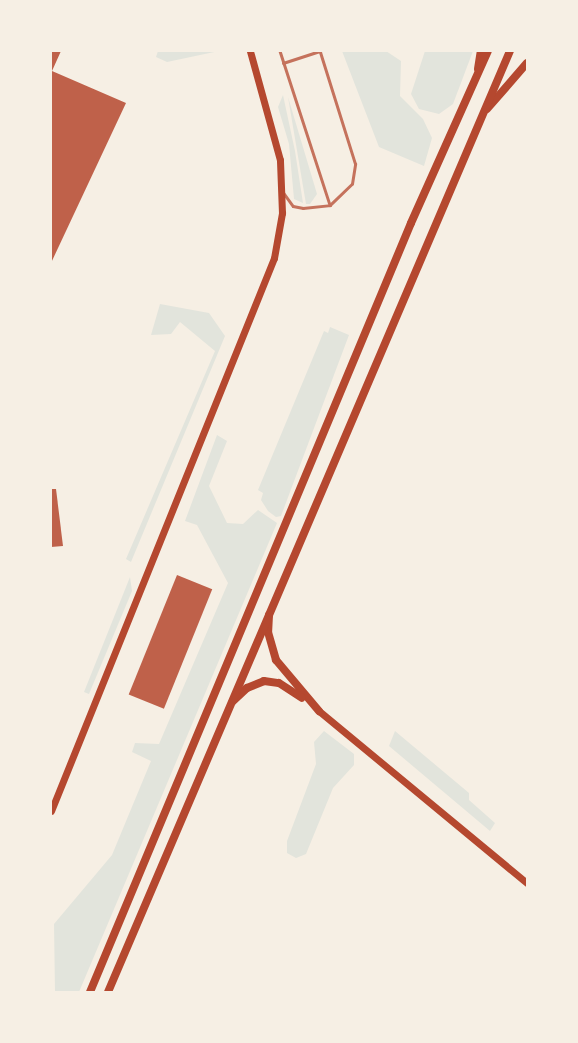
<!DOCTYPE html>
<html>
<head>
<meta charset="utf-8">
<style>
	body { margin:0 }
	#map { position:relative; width:578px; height:1043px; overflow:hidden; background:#f6efe4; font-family:"IBM Plex Sans",sans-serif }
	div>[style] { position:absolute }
	.green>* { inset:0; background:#e2e4dc }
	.building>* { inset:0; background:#bf614a; transform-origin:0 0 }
	.service>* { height:2.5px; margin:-1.25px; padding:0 1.25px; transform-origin:1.25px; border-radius:1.25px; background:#c5725c }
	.secondary>* { height:7px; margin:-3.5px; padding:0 3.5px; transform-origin:3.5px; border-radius:3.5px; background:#b5482f }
	.primary>* { height:8px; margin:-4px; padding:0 4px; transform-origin:4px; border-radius:4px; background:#b5482f }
	.trunk>* { height:8px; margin:-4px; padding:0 4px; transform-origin:4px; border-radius:4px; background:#b5482f }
	span { translate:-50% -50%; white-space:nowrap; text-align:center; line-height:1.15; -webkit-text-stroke:5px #f6efe4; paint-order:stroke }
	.frame { position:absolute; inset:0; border:52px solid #f6efe4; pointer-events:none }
</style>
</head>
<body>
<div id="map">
	<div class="green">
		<div style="clip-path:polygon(158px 51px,219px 51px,167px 62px,156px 57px)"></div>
		<div style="clip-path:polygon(342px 51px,386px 51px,401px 61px,400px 96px,423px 119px,432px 138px,424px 166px,379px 147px)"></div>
		<div style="clip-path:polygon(425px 51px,473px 51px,453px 104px,439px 114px,419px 109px,411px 94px)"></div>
		<div style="clip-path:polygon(283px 95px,295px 151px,303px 203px,294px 199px,289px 144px,278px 107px)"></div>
		<div style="clip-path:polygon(288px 97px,317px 194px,310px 204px,306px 204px)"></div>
		<div style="clip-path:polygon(160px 304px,209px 313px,225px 336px,131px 562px,126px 559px,215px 351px,180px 322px,171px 334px,151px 335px)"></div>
		<div style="clip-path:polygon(330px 327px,349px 335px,293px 484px,281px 516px,276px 517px,268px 511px,261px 500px,263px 493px,258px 490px,324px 331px,328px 333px)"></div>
		<div style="clip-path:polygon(217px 435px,227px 441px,209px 486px,227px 523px,243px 524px,258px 510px,277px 523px,79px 992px,55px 992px,54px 924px,112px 855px,151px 761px,132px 752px,135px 743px,159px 744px,228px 583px,197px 525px,185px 521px)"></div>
		<div style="clip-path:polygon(130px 577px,132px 591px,89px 694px,84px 692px)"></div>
		<div style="clip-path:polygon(324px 731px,354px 754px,354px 765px,333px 788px,306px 854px,296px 858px,287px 853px,287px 841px,316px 764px,314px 742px)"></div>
		<div style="clip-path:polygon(395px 731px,469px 793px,469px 800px,495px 823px,490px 831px,389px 746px)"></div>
	</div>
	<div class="building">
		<div style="clip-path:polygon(51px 51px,61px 51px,52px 71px,126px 103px,51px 263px)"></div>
		<div style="clip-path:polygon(51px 489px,56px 489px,63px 546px,51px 547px)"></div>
		<div style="left:177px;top:575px;width:38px;height:129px;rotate:22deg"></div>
	</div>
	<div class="service">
		<div style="left:280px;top:51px;width:162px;rotate:72deg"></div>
		<div style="left:283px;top:63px;width:39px;rotate:-18deg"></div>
		<div style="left:283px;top:192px;width:17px;rotate:54deg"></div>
		<div style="left:293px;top:206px;width:10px;rotate:11deg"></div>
		<div style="left:303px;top:208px;width:27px;rotate:-6deg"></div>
		<div style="left:330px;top:205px;width:30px;rotate:-44deg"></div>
		<div style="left:352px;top:184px;width:20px;rotate:-81deg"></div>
		<div style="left:355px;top:164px;width:117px;rotate:-107.4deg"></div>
	</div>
	<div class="secondary">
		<div style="left:319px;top:711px;width:270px;rotate:39.6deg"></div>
		<div style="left:51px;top:811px;width:596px;rotate:-68.04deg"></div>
		<div style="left:274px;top:258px;width:46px;rotate:-79.9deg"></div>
		<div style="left:282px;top:213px;width:53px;rotate:-92.2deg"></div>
		<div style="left:280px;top:160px;width:113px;rotate:-105.4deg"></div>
	</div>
	<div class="primary">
		<div style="left:478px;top:69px;width:18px;rotate:-81deg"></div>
	</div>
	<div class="trunk">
		<div style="left:487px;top:109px;width:61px;rotate:-49deg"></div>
		<div style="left:269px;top:615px;width:17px;rotate:93deg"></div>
		<div style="left:268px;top:632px;width:29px;rotate:74deg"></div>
		<div style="left:276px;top:660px;width:67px;rotate:49.9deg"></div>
		<div style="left:233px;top:701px;width:19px;rotate:-43deg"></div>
		<div style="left:247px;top:688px;width:18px;rotate:-22deg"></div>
		<div style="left:264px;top:681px;width:15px;rotate:8deg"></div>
		<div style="left:279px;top:683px;width:27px;rotate:33deg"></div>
		<div style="left:90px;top:992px;width:833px;rotate:-67.34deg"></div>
		<div style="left:411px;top:223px;width:188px;rotate:-65.9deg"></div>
		<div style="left:108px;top:992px;width:1023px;rotate:-66.87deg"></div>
	</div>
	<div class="frame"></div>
</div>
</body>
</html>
